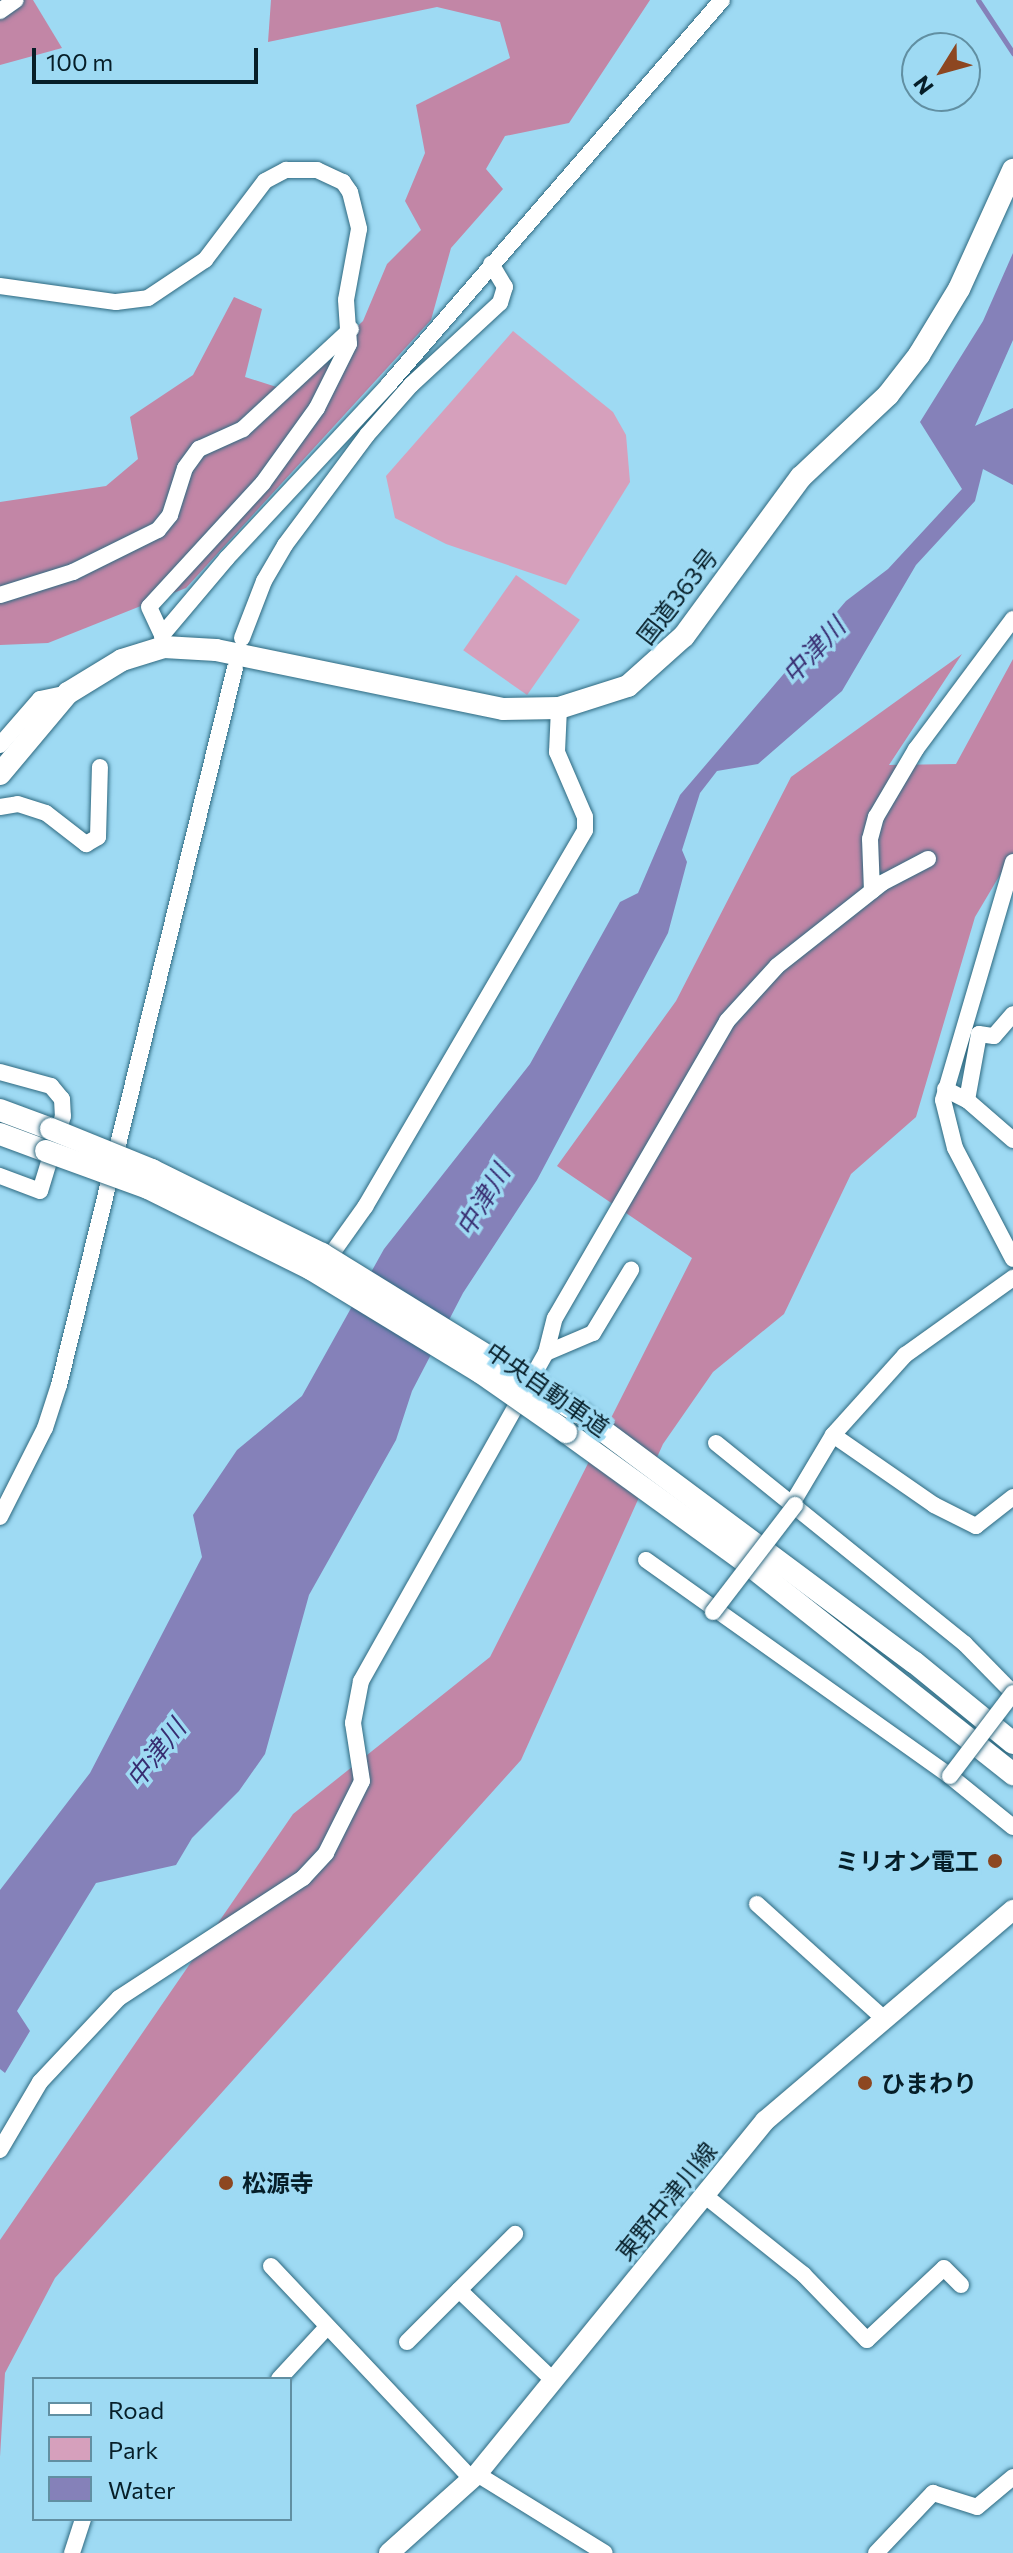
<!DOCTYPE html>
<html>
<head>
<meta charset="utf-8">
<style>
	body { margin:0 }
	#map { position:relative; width:1013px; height:2553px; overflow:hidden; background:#9edaf3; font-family:Commissioner,"Noto Sans JP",sans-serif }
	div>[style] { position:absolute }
	.green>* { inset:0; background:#d6a0bc; transform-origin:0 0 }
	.forest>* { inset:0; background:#c286a6 }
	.water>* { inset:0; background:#8581b9 }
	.stream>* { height:5px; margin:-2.5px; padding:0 2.5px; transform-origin:2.5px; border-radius:2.5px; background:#8581b9 }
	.roads { filter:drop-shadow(0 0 2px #2e6980) drop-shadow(0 0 2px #2e6980) }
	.minor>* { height:16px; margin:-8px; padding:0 8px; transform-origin:8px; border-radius:8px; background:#fff }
	.major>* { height:20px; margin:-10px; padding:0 10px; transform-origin:10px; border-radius:10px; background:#fff }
	.highway>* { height:22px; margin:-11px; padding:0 11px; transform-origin:11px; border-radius:11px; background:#fff }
	.bridges { filter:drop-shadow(0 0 2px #2e6980) drop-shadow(0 0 2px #2e6980) }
	.minor-bridge>* { height:16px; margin:-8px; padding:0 8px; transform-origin:8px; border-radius:8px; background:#fff }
	.highway-bridge>* { height:22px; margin:-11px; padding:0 11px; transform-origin:11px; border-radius:11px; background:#fff }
	.dots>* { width:22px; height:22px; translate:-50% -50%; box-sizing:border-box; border:4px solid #9edaf3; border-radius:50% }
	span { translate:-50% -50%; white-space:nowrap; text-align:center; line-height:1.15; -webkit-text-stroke:7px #9edaf3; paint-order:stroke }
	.street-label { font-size:24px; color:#061e28 }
	.poi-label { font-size:24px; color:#061e28; font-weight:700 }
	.right { translate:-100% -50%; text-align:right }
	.left { translate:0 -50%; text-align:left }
	.water-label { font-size:26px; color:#382d71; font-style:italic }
	.legend { position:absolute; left:32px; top:2377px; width:260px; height:144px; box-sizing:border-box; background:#9edaf3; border:2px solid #618fa2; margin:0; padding:10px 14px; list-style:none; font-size:24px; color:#061e28 }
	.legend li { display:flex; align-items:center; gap:16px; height:40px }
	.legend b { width:40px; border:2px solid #618fa2 }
	.north { position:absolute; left:901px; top:32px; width:80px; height:80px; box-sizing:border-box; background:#9edaf3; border:2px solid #618fa2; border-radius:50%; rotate:233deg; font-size:22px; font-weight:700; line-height:32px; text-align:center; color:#061e28 }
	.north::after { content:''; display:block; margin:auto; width:28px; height:36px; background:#8d4721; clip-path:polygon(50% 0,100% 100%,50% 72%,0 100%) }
	.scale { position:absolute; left:32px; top:48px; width:226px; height:36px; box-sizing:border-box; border:4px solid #061e28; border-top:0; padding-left:10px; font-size:24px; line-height:28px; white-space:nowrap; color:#061e28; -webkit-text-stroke:6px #9edaf3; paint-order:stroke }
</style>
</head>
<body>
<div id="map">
	<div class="green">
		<div style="clip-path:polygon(513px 331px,613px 412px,626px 435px,630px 482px,566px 585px,446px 544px,395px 518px,386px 476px)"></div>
		<div style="left:516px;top:575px;width:78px;height:92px;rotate:35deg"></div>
	</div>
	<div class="forest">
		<div style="clip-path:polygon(0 0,33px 0,62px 48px,0 65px)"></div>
		<div style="clip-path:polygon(271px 0,650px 0,569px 123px,505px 136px,486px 169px,503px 189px,451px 248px,431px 320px,186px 588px,48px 643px,0 645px,0 502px,106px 486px,138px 459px,130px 417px,193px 375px,234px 297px,262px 309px,245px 377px,289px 391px,363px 321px,387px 264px,421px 230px,405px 201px,425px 153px,416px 105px,510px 58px,500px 22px,437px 7px,268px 42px)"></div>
		<div style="clip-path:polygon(962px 654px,889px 765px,956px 764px,1013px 659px,1013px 853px,975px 917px,916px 1117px,851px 1174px,784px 1314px,713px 1372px,663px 1444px,521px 1760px,55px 2278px,5px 2373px,0 2457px,0 2240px,293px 1814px,490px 1657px,692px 1258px,557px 1166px,676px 1001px,791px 777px)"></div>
	</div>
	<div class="water">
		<div style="clip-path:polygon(1013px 253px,1013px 340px,975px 426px,1013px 408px,1013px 485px,983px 469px,975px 501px,916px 565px,842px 691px,758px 764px,717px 771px,700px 793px,682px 850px,687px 862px,668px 933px,537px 1180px,463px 1293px,412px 1391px,396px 1440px,309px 1595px,265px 1754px,239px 1791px,192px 1838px,176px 1865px,96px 1883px,17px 2011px,30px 2031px,5px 2073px,0 2069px,0 1890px,90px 1773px,202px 1557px,193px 1515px,237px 1450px,302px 1396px,384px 1249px,530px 1064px,620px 902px,638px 893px,680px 795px,846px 601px,888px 569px,962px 489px,920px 422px,983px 321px)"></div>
	</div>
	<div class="stream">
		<div style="left:978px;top:0;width:64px;rotate:56.6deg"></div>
	</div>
	<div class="roads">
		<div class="minor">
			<div style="left:0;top:11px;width:19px;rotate:-35deg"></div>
			<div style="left:0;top:286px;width:117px;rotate:7.9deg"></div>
			<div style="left:116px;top:302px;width:32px;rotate:-7deg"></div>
			<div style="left:148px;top:298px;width:69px;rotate:-33.7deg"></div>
			<div style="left:205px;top:260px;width:99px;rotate:-52.8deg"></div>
			<div style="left:265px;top:181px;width:24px;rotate:-28deg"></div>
			<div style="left:286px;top:170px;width:31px"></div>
			<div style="left:317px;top:170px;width:29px;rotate:25deg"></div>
			<div style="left:343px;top:182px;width:12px;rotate:55deg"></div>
			<div style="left:350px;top:192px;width:38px;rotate:76deg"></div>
			<div style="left:359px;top:229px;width:72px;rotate:100.4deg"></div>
			<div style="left:346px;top:300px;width:44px;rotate:86.1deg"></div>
			<div style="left:349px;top:344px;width:72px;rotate:116.6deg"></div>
			<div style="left:317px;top:408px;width:92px;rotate:125.8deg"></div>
			<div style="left:263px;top:483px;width:168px;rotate:132.6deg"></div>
			<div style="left:149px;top:607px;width:31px;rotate:65deg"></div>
			<div style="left:0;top:595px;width:77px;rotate:-17.5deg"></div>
			<div style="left:73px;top:572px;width:95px;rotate:-26.3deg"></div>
			<div style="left:158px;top:530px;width:19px;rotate:-51deg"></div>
			<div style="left:170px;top:515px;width:49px;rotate:-72.3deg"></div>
			<div style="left:185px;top:468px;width:24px;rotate:-54deg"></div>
			<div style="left:199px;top:449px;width:48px;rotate:-24.4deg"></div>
			<div style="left:243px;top:429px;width:147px;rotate:-42.8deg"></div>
			<div style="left:242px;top:638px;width:61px;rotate:-68.9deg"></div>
			<div style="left:264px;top:581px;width:42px;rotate:-59.7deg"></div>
			<div style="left:285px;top:545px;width:137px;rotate:-53.3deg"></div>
			<div style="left:367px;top:435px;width:67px;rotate:-48.7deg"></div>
			<div style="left:411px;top:385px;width:121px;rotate:-42.7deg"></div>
			<div style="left:500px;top:303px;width:17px;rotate:-73deg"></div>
			<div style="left:505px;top:287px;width:27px;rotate:-121deg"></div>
			<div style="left:163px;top:642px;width:7px;rotate:-98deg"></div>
			<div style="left:162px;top:635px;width:101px;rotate:-49.8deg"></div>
			<div style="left:227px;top:558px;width:238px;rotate:-47deg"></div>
			<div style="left:389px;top:384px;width:508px;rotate:-49.07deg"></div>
			<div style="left:0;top:745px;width:61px;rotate:-49deg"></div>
			<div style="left:40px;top:699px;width:29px;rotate:-12deg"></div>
			<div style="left:0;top:807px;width:18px;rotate:-9deg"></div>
			<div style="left:18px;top:804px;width:29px;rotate:18deg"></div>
			<div style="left:46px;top:813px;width:51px;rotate:37.8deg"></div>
			<div style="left:86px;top:844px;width:14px;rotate:-30deg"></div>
			<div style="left:98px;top:837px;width:70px;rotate:-88.4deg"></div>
			<div style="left:1013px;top:862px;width:248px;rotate:106.4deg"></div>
			<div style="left:943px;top:1100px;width:49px;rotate:76deg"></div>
			<div style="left:955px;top:1148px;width:125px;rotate:62.4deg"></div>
			<div style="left:872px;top:891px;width:52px;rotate:-92.2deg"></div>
			<div style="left:870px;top:839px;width:23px;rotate:-75deg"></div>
			<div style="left:876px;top:817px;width:79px;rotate:-59.5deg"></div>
			<div style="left:916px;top:749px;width:162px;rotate:-53.3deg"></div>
			<div style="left:0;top:1072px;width:53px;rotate:15.4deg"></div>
			<div style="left:51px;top:1086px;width:17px;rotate:50deg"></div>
			<div style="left:62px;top:1099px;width:17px;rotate:87deg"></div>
			<div style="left:63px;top:1116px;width:78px;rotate:107deg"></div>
			<div style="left:40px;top:1191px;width:43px;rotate:-159.4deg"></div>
			<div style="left:945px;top:1089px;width:25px;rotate:27deg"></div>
			<div style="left:967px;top:1100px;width:61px;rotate:41deg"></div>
			<div style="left:967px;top:1100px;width:67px;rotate:-79.7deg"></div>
			<div style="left:979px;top:1034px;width:15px;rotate:8deg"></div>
			<div style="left:994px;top:1036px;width:29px;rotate:-49deg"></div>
			<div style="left:335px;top:1249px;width:52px;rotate:-54.5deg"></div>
			<div style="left:365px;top:1207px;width:436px;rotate:-59.7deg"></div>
			<div style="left:585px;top:830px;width:13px;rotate:-90deg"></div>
			<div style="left:585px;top:817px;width:71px;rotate:-113.3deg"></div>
			<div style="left:557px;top:752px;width:44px;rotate:-87.4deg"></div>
			<div style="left:546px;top:1353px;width:36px;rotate:-76deg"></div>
			<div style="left:555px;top:1318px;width:343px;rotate:-59.9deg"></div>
			<div style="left:727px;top:1021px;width:74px;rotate:-47.7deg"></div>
			<div style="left:777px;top:966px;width:134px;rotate:-38.3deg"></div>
			<div style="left:882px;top:883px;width:52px;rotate:-27.6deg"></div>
			<div style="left:833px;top:1435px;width:123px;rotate:34.7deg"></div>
			<div style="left:934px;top:1505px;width:47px;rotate:26.6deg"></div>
			<div style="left:976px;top:1526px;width:47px;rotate:-38.1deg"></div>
			<div style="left:716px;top:1443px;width:320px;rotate:38.9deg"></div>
			<div style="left:965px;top:1644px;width:69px;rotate:45.6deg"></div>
			<div style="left:793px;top:1502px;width:78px;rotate:-59.2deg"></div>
			<div style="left:833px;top:1435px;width:108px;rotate:-48deg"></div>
			<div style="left:905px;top:1355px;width:133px;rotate:-35.5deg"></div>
			<div style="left:0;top:1517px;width:100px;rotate:-63.2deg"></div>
			<div style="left:45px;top:1428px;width:45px;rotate:-72deg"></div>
			<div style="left:59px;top:1385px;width:738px;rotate:-76.21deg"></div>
			<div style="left:646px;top:1560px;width:373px;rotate:35.4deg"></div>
			<div style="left:950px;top:1776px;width:81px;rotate:39deg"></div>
			<div style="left:757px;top:1904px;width:169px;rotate:42.1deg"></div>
			<div style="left:0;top:2150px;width:79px;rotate:-59.5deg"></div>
			<div style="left:40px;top:2082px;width:115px;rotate:-46.8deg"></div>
			<div style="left:119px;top:1998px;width:220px;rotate:-33.1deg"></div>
			<div style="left:303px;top:1878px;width:34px;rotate:-47deg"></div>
			<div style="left:326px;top:1853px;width:80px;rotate:-63.4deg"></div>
			<div style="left:362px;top:1781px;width:59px;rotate:-98.8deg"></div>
			<div style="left:353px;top:1723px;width:43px;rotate:-79.2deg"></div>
			<div style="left:361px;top:1681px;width:377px;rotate:-60.6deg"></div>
			<div style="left:546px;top:1353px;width:51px;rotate:-23.1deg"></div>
			<div style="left:593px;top:1333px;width:74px;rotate:-58.9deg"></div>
			<div style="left:704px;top:2195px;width:127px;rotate:38.6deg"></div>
			<div style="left:803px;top:2274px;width:92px;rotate:45.9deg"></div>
			<div style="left:867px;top:2340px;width:105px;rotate:-43.1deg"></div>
			<div style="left:944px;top:2268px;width:24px;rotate:45deg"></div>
			<div style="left:271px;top:2266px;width:293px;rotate:46.7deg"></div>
			<div style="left:459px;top:2290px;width:130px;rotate:43.8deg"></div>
			<div style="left:407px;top:2342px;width:153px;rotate:-45deg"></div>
			<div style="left:279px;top:2379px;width:71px;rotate:-47.3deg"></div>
			<div style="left:477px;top:2474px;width:150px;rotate:31.7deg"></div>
			<div style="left:72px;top:2553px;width:36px;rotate:-72deg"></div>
			<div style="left:876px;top:2553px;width:83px;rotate:-46.5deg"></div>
			<div style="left:933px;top:2493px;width:46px;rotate:17.7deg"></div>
			<div style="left:977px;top:2507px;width:47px;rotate:-39.8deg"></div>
		</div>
		<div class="major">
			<div style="left:389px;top:2553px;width:118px;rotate:-41.9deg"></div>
			<div style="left:477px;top:2474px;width:456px;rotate:-50.8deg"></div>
			<div style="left:765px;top:2121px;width:326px;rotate:-40.4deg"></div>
		</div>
		<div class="highway">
			<div style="left:0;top:774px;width:106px;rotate:-50deg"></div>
			<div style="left:68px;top:693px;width:63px;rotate:-31.4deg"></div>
			<div style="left:122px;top:660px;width:44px;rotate:-17.2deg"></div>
			<div style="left:164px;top:647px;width:52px;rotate:3.3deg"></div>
			<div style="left:216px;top:650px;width:293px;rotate:11.6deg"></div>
			<div style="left:503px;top:709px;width:56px;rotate:-1deg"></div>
			<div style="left:559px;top:708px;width:72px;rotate:-17.7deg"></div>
			<div style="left:628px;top:686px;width:75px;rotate:-41.8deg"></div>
			<div style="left:684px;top:636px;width:197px;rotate:-53.7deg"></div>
			<div style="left:801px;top:477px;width:120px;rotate:-43.3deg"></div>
			<div style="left:888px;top:395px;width:51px;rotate:-52.2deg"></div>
			<div style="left:919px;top:355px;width:77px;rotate:-58.8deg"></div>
			<div style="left:959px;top:289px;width:131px;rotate:-65.6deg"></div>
			<div style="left:0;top:1110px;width:54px;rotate:20.4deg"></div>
			<div style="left:0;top:1134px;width:49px;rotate:20.3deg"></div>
			<div style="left:578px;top:1412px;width:419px;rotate:36.7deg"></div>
			<div style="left:914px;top:1662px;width:128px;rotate:39.3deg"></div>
			<div style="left:566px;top:1432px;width:218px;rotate:35.9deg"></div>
			<div style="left:743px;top:1560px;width:345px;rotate:38.4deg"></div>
		</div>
	</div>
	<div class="bridges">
		<div class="minor-bridge">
			<div style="left:713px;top:1612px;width:135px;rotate:-52.5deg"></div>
			<div style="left:950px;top:1776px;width:104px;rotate:-52.8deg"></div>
		</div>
		<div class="highway-bridge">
			<div style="left:51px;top:1129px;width:109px;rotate:22.1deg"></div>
			<div style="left:152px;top:1170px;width:190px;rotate:26.3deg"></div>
			<div style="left:322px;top:1254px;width:301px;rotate:31.7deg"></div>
			<div style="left:46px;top:1151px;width:109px;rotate:19.9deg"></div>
			<div style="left:148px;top:1188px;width:182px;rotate:26.4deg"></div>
			<div style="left:311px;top:1269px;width:198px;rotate:31.4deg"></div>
			<div style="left:480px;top:1372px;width:105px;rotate:34.9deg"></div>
		</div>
	</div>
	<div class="dots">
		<div style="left:995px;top:1861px;background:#8d4721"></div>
		<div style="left:865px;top:2083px;background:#8d4721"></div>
		<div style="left:226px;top:2183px;background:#8d4721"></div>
	</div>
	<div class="street-label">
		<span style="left:677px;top:596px;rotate:-52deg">国道363号</span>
		<span style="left:548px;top:1389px;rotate:35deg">中央自動車道</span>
		<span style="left:666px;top:2201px;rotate:-51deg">東野中津川線</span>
	</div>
	<div class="poi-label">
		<span class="right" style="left:979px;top:1861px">ミリオン電工</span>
		<span class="left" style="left:881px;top:2083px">ひまわり</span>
		<span class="left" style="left:242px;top:2183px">松源寺</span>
	</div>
	<div class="water-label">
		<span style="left:813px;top:650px;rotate:-47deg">中津川</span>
		<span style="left:482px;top:1200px;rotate:-59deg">中津川</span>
		<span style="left:155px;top:1753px;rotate:-52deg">中津川</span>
	</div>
	<ul class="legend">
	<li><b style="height:10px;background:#fff"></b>Road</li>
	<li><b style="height:22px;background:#d6a0bc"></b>Park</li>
	<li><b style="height:22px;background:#8581b9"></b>Water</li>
	</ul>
	<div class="north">N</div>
	<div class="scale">100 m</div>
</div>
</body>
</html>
